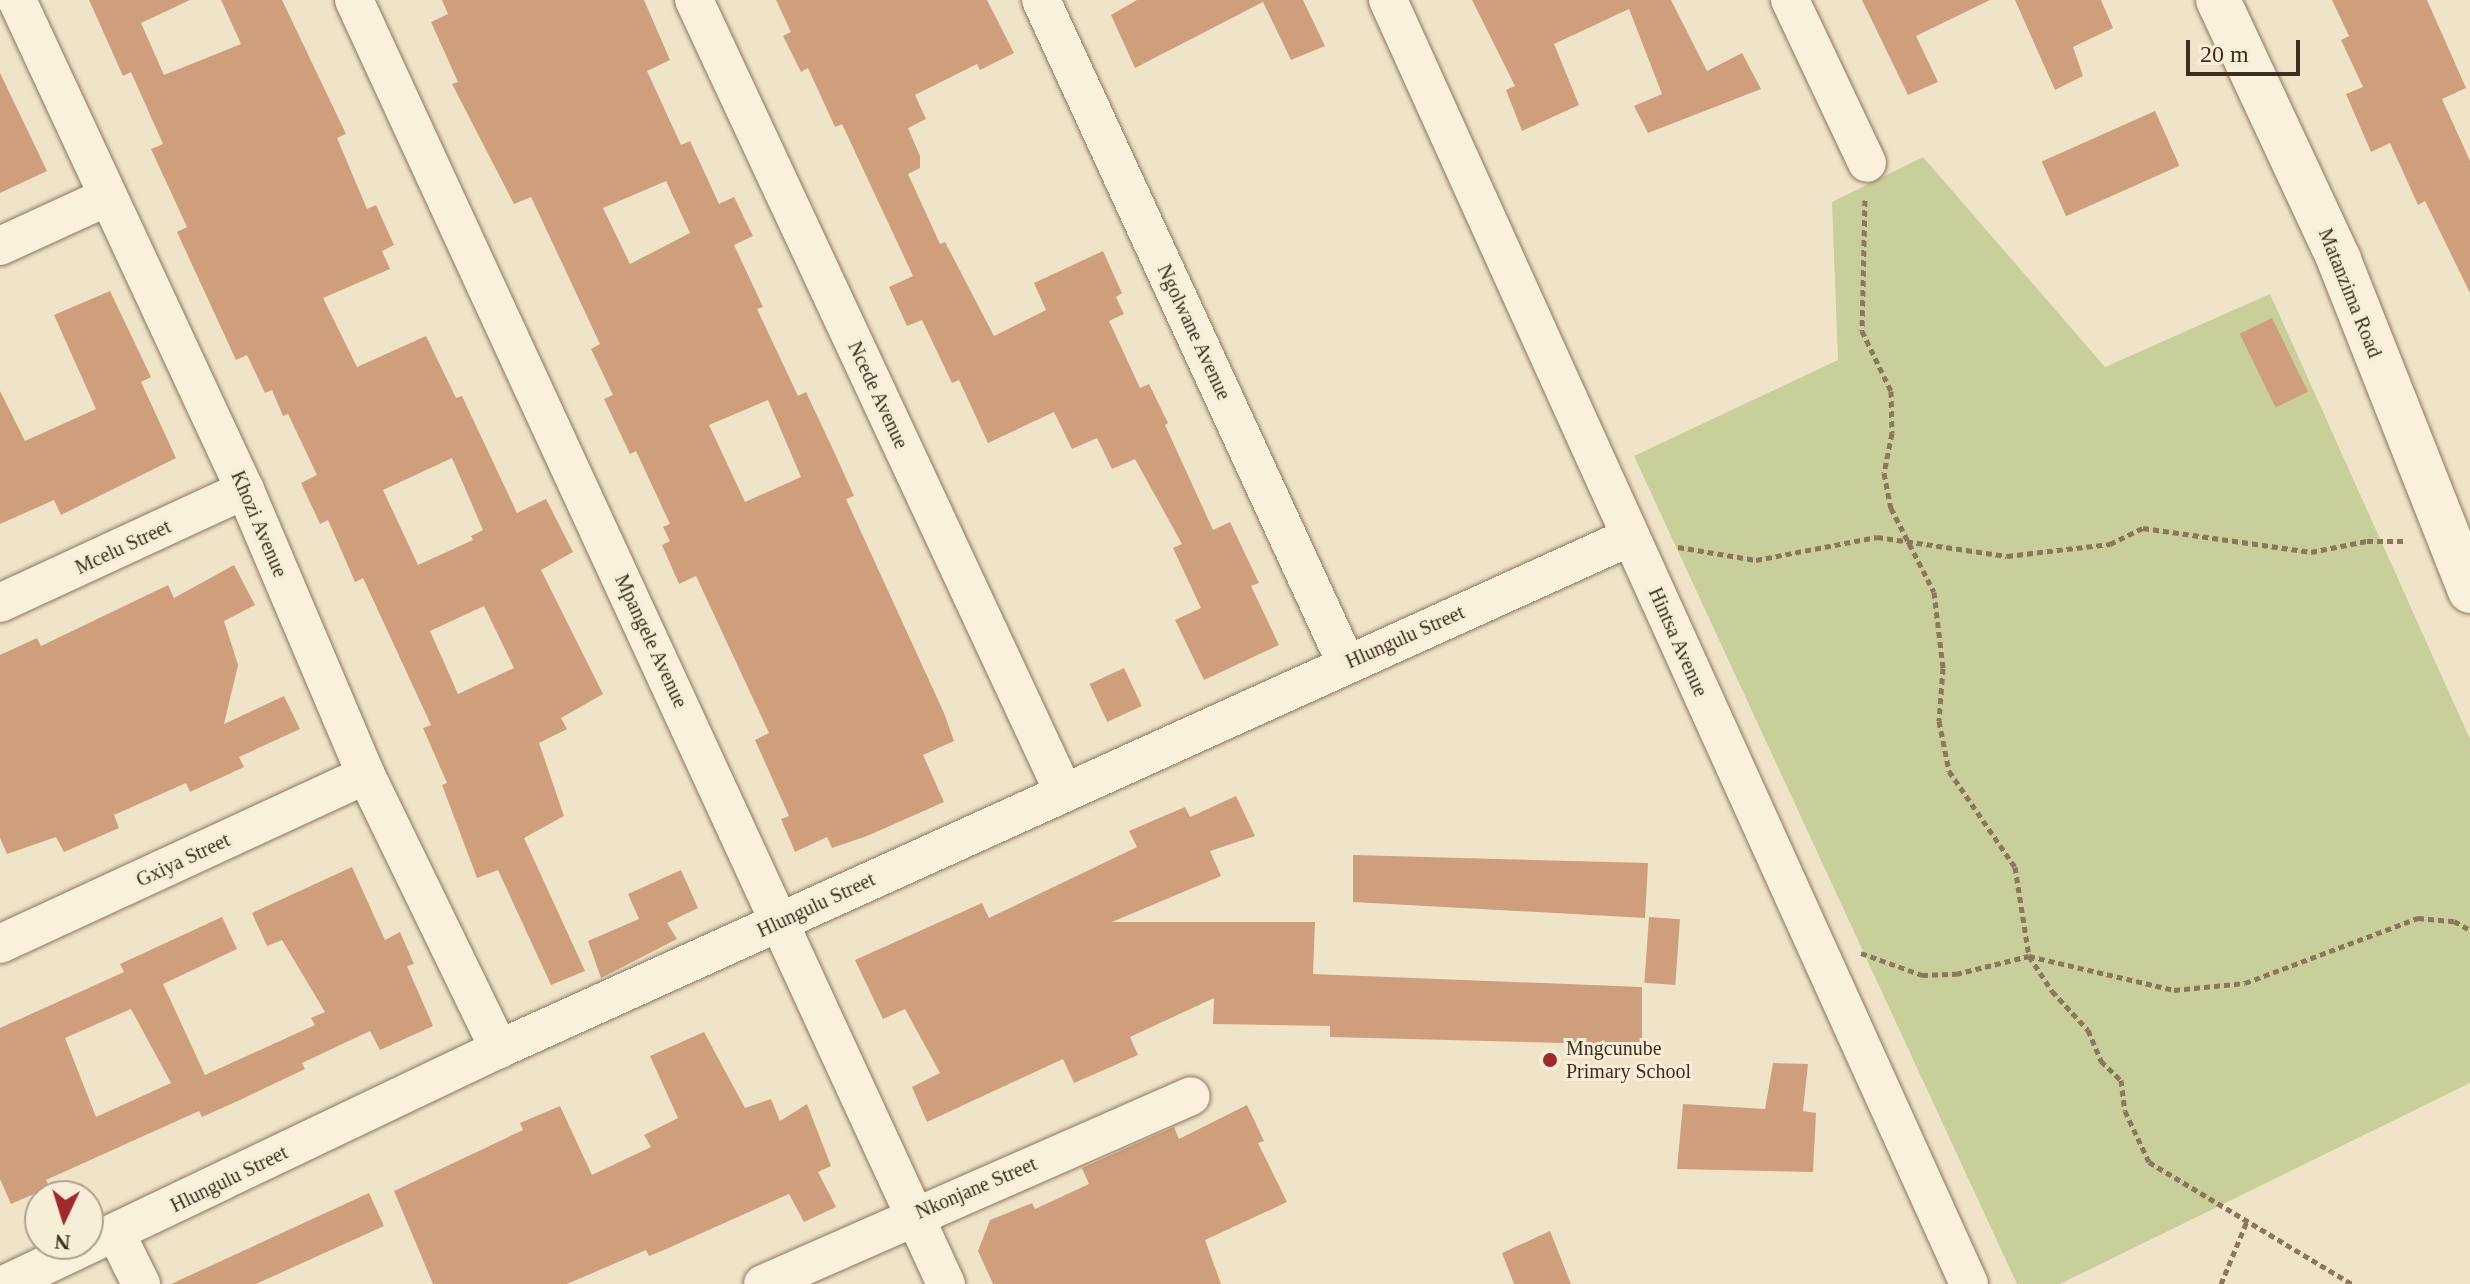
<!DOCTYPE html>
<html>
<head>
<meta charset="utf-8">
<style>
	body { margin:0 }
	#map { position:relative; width:2470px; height:1284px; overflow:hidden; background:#f0e4c8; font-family:Georgia,serif }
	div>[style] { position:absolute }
	.green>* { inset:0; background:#c9cf9b }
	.building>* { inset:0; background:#cf9f7d; transform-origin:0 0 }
	.path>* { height:5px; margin-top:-2.5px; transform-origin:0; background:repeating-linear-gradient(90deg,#8d765c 0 6px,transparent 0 10px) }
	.roads { filter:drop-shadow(0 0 2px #8d765c) drop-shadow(0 0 2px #8d765c) }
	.minor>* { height:38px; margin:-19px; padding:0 19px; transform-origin:19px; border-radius:19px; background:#faf1dc }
	.tertiary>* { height:44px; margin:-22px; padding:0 22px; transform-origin:22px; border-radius:22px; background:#faf1dc }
	.dots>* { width:22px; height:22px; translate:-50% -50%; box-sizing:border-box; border:4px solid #f7eed8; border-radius:50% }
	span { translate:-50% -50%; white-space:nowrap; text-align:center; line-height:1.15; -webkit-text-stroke:6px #f7eed8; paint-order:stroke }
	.street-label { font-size:20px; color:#3d2e20 }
	.poi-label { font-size:20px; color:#3d2e20 }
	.left { translate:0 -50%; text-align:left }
	.north { position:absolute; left:24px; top:1180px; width:80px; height:80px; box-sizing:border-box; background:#f7eed8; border:2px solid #ada18e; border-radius:50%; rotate:184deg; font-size:22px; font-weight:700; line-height:32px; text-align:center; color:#3d2e20 }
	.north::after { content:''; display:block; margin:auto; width:28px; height:36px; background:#9e2a2b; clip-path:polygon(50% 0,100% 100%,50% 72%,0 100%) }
	.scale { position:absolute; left:2186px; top:40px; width:114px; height:36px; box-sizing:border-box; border:4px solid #3d2e20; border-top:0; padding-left:10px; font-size:24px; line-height:28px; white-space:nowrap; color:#3d2e20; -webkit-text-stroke:6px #f7eed8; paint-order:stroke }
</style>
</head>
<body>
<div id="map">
	<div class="green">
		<div style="clip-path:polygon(1923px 157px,2105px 367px,2270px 294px,2470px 739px,2470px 1083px,2060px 1284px,2017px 1284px,1634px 456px,1838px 360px,1832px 202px)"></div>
	</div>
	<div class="building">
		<div style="clip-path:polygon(evenodd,89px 0,190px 0,141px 23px,164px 75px,241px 44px,221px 0,282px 0,346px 134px,337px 138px,367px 209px,376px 205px,394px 245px,382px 251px,390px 269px,323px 298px,357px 367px,426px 336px,456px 398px,462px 396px,517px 513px,546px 499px,573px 552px,541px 570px,603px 694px,561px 718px,567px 729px,539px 743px,564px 816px,524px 838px,585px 971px,551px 985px,498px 870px,477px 878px,442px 785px,447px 783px,423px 728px,431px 725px,363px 578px,355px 582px,328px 520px,320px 524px,301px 483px,317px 475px,288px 414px,283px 416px,272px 390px,265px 393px,247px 355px,236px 360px,177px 232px,187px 227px,151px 149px,163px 144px,131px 72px,123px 76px,89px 0,452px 458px,483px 530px,471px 536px,473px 540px,418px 565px,383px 490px,452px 458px,89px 0,484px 606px,514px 668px,458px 694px,430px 631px,484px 606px)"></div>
		<div style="clip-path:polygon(evenodd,442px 0,644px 0,670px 60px,647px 71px,681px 145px,690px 141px,719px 204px,734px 197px,753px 236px,734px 245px,763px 307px,757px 309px,798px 396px,806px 392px,836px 456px,854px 496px,846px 499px,944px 713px,954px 741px,923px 755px,944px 802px,867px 836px,832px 848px,827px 837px,795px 852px,781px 819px,789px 816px,755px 740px,769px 733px,696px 576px,679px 584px,662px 545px,670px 541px,663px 527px,670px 524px,636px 451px,630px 454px,604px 399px,613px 395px,591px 349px,600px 344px,531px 197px,514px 204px,452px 84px,458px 82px,431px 22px,448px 14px,442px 0,666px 181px,690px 233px,630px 264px,603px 208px,666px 181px,442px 0,768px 400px,801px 477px,745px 502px,709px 425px,768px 400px)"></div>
		<div style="clip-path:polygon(776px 0,987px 0,1014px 53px,980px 70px,977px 64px,915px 95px,926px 119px,908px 128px,920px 156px,920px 168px,908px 174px,940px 244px,945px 242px,994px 336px,1046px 310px,1034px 283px,1103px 251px,1122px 293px,1116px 297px,1124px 314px,1109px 321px,1140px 388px,1149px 384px,1168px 423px,1165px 425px,1213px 530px,1230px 522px,1259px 583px,1251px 586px,1279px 645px,1204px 680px,1175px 620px,1201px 608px,1173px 548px,1182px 544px,1135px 459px,1112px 469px,1097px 438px,1072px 449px,1054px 412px,988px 443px,959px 380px,952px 383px,922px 320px,907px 326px,889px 287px,913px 276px,842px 124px,835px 127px,808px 68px,801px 72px,783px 36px,791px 32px)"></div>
		<div style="clip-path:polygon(1137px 0,1303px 0,1325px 46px,1291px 60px,1263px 2px,1135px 68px,1111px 15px)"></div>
		<div style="clip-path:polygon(1472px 0,1671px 0,1707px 71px,1742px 53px,1761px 89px,1648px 133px,1634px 106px,1662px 94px,1629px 9px,1554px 44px,1579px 105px,1522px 131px,1506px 90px,1515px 86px)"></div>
		<div style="clip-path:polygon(1862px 0,1990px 0,1916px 36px,1938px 82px,1908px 95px)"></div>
		<div style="clip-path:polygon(2015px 0,2101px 0,2113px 28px,2073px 47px,2083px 76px,2055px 90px)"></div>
		<div style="clip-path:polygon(2332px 0,2427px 0,2466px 88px,2442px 99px,2470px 161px,2470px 293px,2425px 201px,2418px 205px,2390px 143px,2371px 152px,2346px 94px,2363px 87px,2341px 40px,2349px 36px)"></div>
		<div style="clip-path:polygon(0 73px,47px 171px,0 193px)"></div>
		<div style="left:2155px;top:111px;width:60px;height:124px;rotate:66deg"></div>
		<div style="clip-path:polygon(110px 291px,151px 377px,141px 382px,176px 458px,61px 515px,54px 500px,0 524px,0 391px,25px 441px,96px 409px,54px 315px)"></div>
		<div style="left:2272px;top:318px;width:82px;height:36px;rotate:64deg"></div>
		<div style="clip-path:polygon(234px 565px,255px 605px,224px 621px,238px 665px,224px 724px,284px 696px,300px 729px,239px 757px,244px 767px,190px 792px,186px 783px,114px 815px,119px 828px,64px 852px,56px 837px,7px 854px,0 838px,0 655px,37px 638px,41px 646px,168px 585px,174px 598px)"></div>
		<div style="left:1124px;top:668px;width:42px;height:38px;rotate:65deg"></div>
		<div style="clip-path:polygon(1236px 796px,1255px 836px,1210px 851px,1221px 876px,1112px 922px,1315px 922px,1313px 974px,1642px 987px,1642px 1045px,1330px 1037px,1330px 1026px,1213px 1024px,1214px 998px,1130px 1037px,1138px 1055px,1074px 1083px,1063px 1059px,927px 1122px,912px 1087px,940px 1073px,905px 1009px,883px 1019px,855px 960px,982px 903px,989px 918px,1137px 847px,1129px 831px,1185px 807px,1190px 817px)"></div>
		<div style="clip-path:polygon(1353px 855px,1648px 863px,1645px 918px,1353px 902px)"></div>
		<div style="clip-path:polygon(evenodd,352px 867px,385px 940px,400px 932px,414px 964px,407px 966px,433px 1026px,380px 1050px,370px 1031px,302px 1063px,305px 1069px,240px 1100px,202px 1117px,199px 1111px,46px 1180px,50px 1187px,11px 1204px,0 1179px,0 1028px,124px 972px,120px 964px,222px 917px,237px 949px,163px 984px,205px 1075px,315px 1025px,311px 1018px,325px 1012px,282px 940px,267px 946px,252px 913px,352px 867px,131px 1009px,171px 1083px,96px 1117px,65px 1038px,131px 1009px)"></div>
		<div style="clip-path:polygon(681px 870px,698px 908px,667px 923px,677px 939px,601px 978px,588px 941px,639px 919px,628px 894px)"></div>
		<div style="left:1649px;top:917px;width:31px;height:66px;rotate:4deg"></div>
		<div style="clip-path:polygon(704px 1032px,745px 1108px,771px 1099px,780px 1121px,807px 1104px,831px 1166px,818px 1172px,836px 1207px,804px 1222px,789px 1194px,664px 1250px,649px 1256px,646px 1250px,567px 1284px,433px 1284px,394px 1191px,523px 1130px,520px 1123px,560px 1106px,592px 1175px,651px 1147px,644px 1135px,678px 1118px,650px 1056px)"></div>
		<div style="clip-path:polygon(1773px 1063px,1808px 1064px,1803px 1111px,1816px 1113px,1813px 1172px,1677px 1169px,1683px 1104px,1765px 1109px)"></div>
		<div style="clip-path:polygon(1247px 1105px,1264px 1141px,1258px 1143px,1287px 1202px,1205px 1240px,1221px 1284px,993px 1284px,978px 1251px,990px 1220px,1032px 1203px,1035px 1209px,1089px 1184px,1082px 1168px,1174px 1127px,1179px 1139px)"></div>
		<div style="clip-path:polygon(369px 1193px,384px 1226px,256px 1284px,171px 1284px)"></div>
		<div style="clip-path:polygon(1550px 1231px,1571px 1284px,1514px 1284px,1502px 1253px)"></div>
	</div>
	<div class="path">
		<div style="left:1865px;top:200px;width:131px;rotate:91.3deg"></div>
		<div style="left:1862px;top:331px;width:67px;rotate:64.2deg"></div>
		<div style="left:1891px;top:391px;width:42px;rotate:88.6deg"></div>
		<div style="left:1892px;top:433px;width:41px;rotate:101.3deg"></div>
		<div style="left:1884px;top:473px;width:36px;rotate:79deg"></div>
		<div style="left:1891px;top:508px;width:94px;rotate:62.9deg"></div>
		<div style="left:1934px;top:592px;width:77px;rotate:83.2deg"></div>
		<div style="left:1943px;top:668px;width:53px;rotate:94.3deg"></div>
		<div style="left:1939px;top:721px;width:51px;rotate:78.7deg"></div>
		<div style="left:1949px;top:771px;width:116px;rotate:55.5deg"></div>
		<div style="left:2015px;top:867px;width:90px;rotate:81.1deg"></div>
		<div style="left:2029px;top:956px;width:42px;rotate:56.7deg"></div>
		<div style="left:2052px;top:991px;width:53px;rotate:47.3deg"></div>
		<div style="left:2088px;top:1030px;width:34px;rotate:67deg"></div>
		<div style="left:2101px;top:1061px;width:28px;rotate:44deg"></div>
		<div style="left:2121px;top:1080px;width:31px;rotate:83deg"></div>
		<div style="left:2125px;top:1111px;width:56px;rotate:64.8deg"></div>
		<div style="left:2149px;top:1162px;width:237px;rotate:31deg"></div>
		<div style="left:1678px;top:547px;width:79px;rotate:9.5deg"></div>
		<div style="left:1756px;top:560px;width:123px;rotate:-10.8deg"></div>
		<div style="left:1877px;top:537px;width:131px;rotate:8.3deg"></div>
		<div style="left:2007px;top:556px;width:104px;rotate:-6.6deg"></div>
		<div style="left:2110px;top:544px;width:37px;rotate:-26deg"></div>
		<div style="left:2143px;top:528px;width:170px;rotate:8.1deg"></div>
		<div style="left:2311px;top:552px;width:57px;rotate:-11.1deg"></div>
		<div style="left:2367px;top:541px;width:40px"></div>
		<div style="left:1861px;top:953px;width:65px;rotate:19.8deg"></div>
		<div style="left:1922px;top:975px;width:34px;rotate:-2deg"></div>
		<div style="left:1956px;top:974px;width:75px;rotate:-13.9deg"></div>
		<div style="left:2029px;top:956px;width:149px;rotate:13.2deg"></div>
		<div style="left:2174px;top:990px;width:71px;rotate:-5.6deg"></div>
		<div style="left:2245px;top:983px;width:185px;rotate:-20.6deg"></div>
		<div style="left:2418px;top:918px;width:36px;rotate:5deg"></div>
		<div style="left:2454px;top:921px;width:18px;rotate:29deg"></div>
		<div style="left:2221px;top:1284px;width:68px;rotate:-67.6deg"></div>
	</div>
	<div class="roads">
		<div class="minor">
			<div style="left:17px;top:0;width:540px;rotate:65.05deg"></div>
			<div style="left:245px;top:490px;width:310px;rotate:67deg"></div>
			<div style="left:366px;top:775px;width:305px;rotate:64.1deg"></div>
			<div style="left:354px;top:0;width:1414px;rotate:65.25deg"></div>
			<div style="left:694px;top:0;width:873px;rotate:64.99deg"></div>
			<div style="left:1041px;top:0;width:730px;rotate:65.3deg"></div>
			<div style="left:1388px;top:0;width:1409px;rotate:65.65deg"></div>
			<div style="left:1790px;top:0;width:180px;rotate:64.7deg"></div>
			<div style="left:0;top:246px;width:118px;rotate:-24.6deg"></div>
			<div style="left:0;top:603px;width:270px;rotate:-24.8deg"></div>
			<div style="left:0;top:944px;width:403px;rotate:-24.8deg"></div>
			<div style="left:116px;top:1233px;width:57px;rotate:63.9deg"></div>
			<div style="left:6px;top:1284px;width:546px;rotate:-25.49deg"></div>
			<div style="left:499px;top:1049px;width:1241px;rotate:-24.36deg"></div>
			<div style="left:763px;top:1284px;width:467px;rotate:-23.7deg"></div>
		</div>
		<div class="tertiary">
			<div style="left:2218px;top:0;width:287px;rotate:65deg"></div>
			<div style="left:2339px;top:260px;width:356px;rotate:68.4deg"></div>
		</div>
	</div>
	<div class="dots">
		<div style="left:1550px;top:1060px;background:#9e2a2b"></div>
	</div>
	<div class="street-label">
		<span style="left:2350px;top:293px;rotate:68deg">Matanzima Road</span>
		<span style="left:1194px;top:332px;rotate:65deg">Ngolwane Avenue</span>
		<span style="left:878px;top:395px;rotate:65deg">Ncede Avenue</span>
		<span style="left:259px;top:524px;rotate:67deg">Khozi Avenue</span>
		<span style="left:123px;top:547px;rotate:-25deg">Mcelu Street</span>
		<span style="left:1405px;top:637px;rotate:-24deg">Hlungulu Street</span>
		<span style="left:651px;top:641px;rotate:65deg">Mpangele Avenue</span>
		<span style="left:1678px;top:642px;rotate:66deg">Hintsa Avenue</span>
		<span style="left:183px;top:860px;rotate:-25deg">Gxiya Street</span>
		<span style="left:816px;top:905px;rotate:-25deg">Hlungulu Street</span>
		<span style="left:229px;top:1179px;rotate:-26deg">Hlungulu Street</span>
		<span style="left:976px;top:1188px;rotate:-23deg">Nkonjane Street</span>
	</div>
	<div class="poi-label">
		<span class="left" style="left:1566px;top:1060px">Mngcunube<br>Primary School</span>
	</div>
	<div class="north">N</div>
	<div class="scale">20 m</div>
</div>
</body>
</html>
